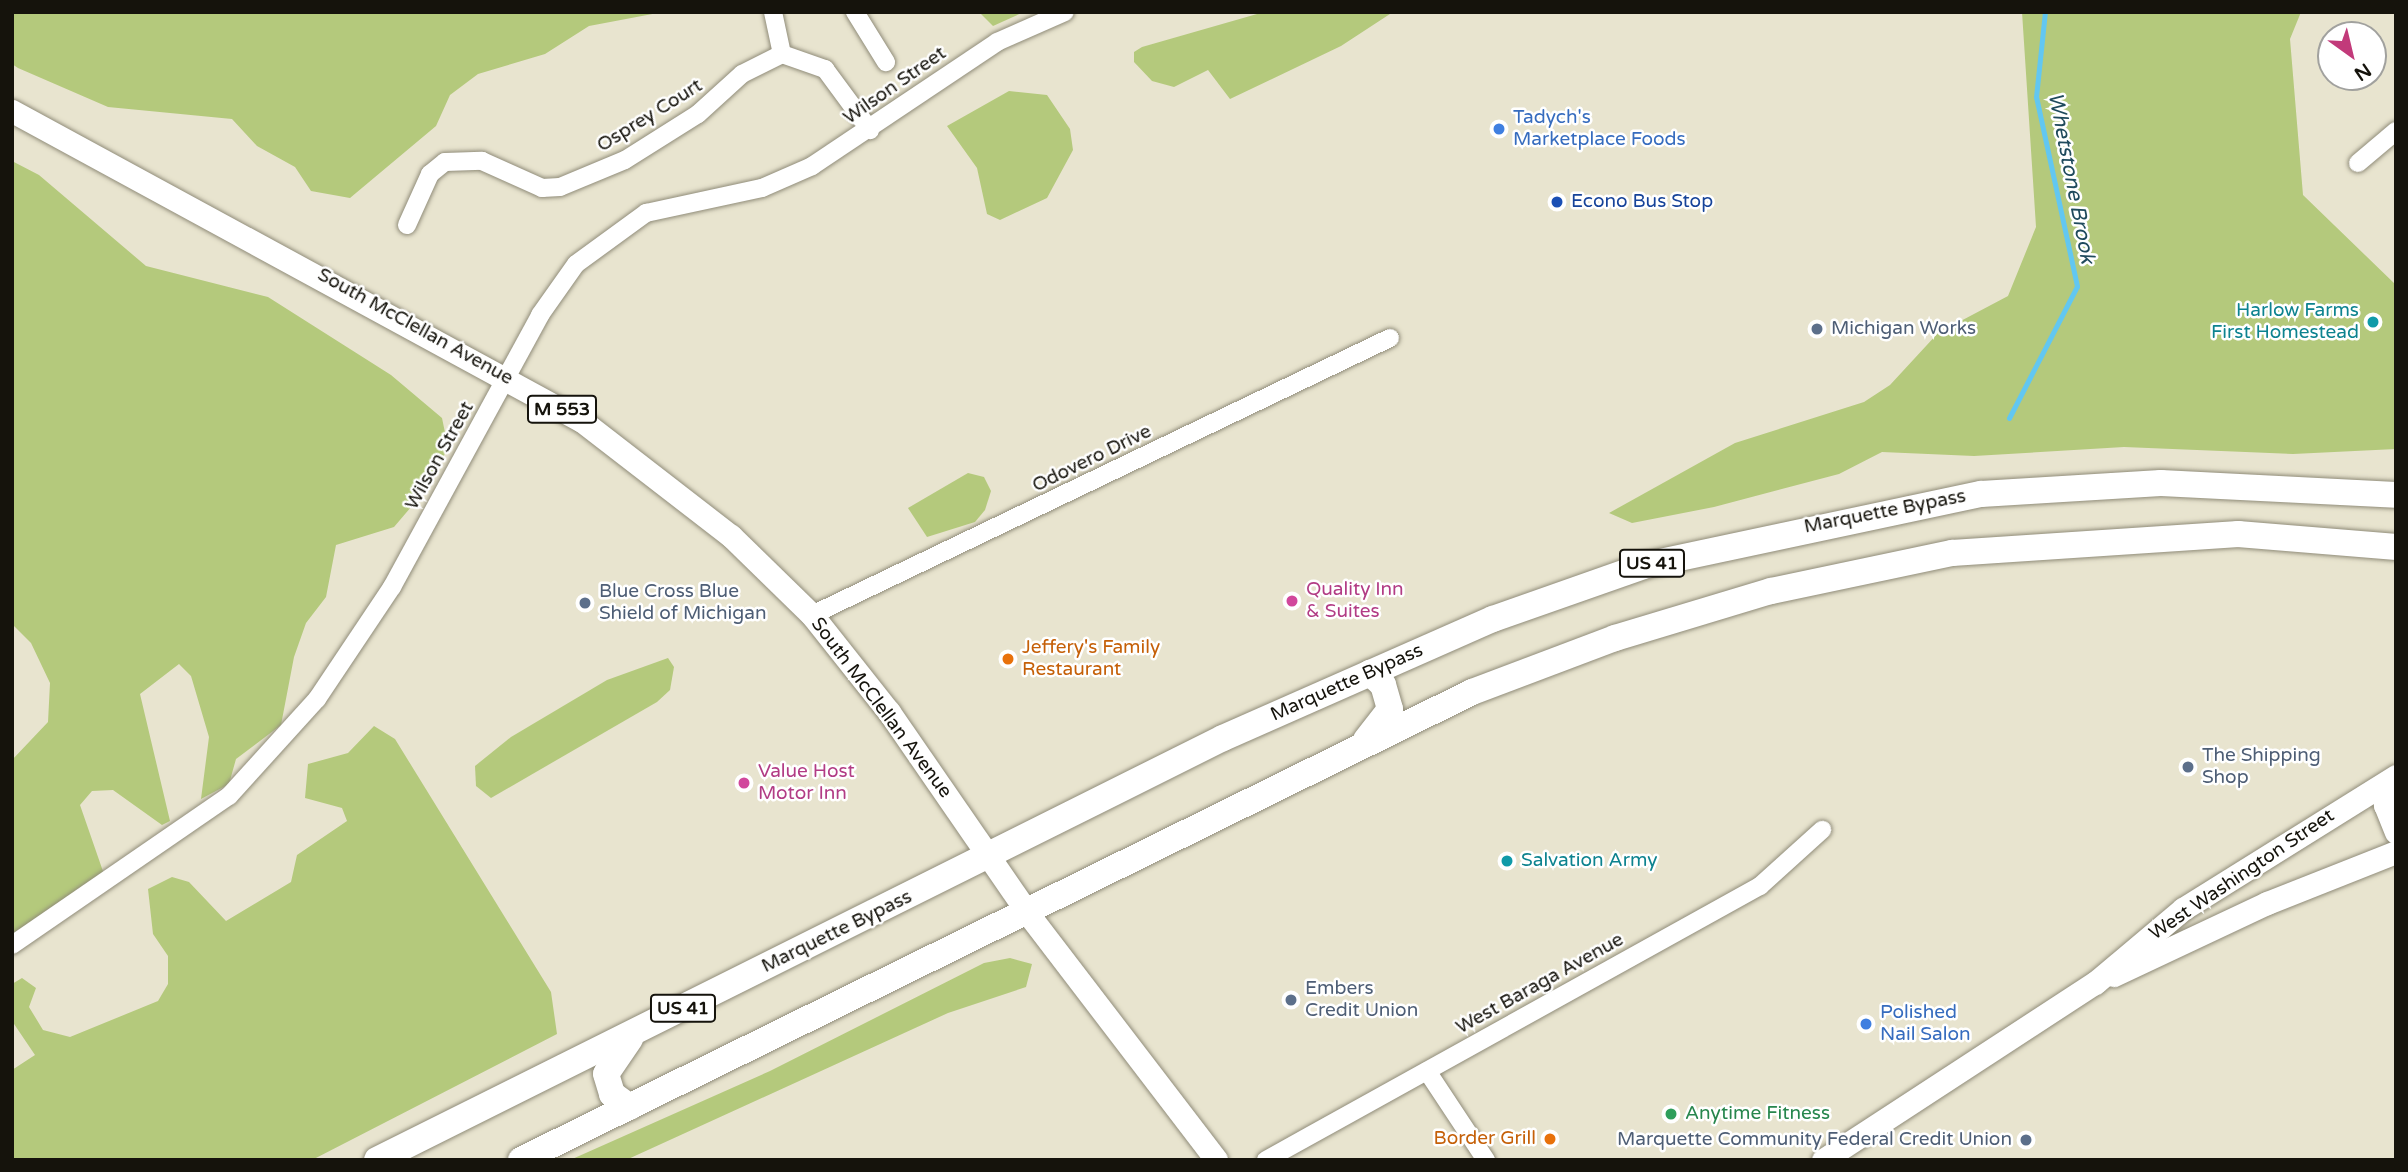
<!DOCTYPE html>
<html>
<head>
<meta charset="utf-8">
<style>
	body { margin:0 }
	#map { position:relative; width:2408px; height:1172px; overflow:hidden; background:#e8e4cf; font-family:"Varela Round",sans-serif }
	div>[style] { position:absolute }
	.green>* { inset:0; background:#b4c97c }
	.stream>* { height:5px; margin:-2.5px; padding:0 2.5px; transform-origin:2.5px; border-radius:2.5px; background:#62c7f1 }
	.roads { filter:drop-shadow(0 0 2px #908c79) drop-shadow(0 0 2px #908c79) }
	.minor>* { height:18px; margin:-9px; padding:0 9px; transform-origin:9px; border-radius:9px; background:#fff }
	.major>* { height:23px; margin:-11.5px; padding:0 11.5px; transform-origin:11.5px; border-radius:11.5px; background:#fff }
	.highway>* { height:26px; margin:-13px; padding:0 13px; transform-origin:13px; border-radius:13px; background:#fff }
	.dots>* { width:19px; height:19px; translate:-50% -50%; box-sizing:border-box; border:4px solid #fff; border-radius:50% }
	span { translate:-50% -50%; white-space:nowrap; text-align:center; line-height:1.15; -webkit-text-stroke:5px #fff; paint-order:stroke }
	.shield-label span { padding:2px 5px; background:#fff; border:2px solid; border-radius:5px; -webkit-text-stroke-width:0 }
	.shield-label { font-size:18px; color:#15130c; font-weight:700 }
	.street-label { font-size:19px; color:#15130c }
	.shop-label { font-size:19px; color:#366cbe }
	.left { translate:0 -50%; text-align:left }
	.transit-label { font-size:19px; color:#164399 }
	.culture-label { font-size:19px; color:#0d838f }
	.right { translate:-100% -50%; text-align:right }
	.service-label { font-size:19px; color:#4e5e75 }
	.hotel-label { font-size:19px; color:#b23c85 }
	.food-label { font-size:19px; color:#c56008 }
	.leisure-label { font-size:19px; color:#27864d }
	.water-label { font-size:21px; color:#1f4a5c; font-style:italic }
	.frame { position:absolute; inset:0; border:14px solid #15130c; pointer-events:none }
	.north { position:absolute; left:2317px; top:21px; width:70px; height:70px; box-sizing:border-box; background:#fff; border:2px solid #a1a19e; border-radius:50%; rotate:146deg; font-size:19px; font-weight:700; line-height:28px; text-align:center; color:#15130c }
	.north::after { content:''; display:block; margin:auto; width:24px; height:32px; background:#c23a7a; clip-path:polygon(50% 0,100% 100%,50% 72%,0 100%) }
</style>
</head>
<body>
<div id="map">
	<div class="green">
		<div style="clip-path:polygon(12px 12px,663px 12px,589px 26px,545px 54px,478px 74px,450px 95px,436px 126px,350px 198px,311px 191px,295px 167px,257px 146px,232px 119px,108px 107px,18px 68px,12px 64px)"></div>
		<div style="clip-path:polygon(979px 12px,1024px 12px,993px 26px)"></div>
		<div style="clip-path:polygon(1264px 12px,1393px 12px,1341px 46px,1230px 99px,1208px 70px,1174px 87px,1152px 81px,1134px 62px,1134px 52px,1142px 47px)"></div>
		<div style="clip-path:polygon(2022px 12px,2301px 12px,2290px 39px,2303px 195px,2396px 285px,2396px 449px,2293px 454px,2124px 447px,1974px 456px,1882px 452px,1839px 474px,1714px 507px,1632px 523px,1609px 513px,1735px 443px,1864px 402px,1890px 385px,1938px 333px,2008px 296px,2036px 227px)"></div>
		<div style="clip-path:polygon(1009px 91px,1047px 95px,1070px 129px,1073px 150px,1047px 198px,1000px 220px,987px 214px,977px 168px,947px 126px)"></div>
		<div style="clip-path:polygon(12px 161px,39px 175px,146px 266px,268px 297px,391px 375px,442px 418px,448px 447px,429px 486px,394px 527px,336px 545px,326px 597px,306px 623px,294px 657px,281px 725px,236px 759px,229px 784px,201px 799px,209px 737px,191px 676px,179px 664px,140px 694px,170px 821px,162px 825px,113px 790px,92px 791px,80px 805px,106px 880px,12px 938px,12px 760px,48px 722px,50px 683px,31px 643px,12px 624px)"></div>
		<div style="clip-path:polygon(968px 473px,984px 477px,991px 491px,985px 510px,975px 522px,927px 537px,908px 508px)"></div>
		<div style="clip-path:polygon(668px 658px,674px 667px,670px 690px,657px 702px,491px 798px,476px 786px,475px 766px,511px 737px,607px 680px)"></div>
		<div style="clip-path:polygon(374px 726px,395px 739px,551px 992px,557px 1034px,312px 1160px,12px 1160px,12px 1070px,35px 1055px,12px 1021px,12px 984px,22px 978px,36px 988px,29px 1007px,43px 1030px,70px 1037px,158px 1001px,168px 984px,168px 956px,153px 934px,148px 889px,172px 877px,189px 882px,226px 921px,291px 882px,297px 855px,347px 821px,342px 808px,305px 798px,308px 764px,348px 753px)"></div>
		<div style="clip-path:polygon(1010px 958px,1032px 964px,1026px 987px,948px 1013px,626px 1160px,570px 1160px,770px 1071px,984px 963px)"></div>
	</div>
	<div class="stream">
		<div style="left:2009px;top:418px;width:148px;rotate:-62.7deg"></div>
		<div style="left:2077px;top:286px;width:193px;rotate:-102.2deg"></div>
		<div style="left:2036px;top:97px;width:85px;rotate:-84deg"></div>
	</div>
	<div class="roads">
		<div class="minor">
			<div style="left:773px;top:12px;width:43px;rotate:77.9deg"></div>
			<div style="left:855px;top:12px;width:59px;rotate:58.2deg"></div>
			<div style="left:2358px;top:163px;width:50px;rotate:-40.1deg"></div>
			<div style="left:407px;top:225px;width:56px;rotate:-65.7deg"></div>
			<div style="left:430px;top:174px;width:19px;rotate:-39deg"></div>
			<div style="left:445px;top:162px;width:37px;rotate:-2deg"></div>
			<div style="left:482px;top:161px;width:66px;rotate:24.2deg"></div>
			<div style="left:542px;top:188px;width:18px;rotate:-3deg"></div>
			<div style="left:560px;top:187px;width:70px;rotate:-22.6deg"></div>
			<div style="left:625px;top:160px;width:86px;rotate:-32.2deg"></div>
			<div style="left:698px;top:114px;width:59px;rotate:-42.3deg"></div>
			<div style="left:742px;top:74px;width:45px;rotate:-26.6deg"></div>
			<div style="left:782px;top:54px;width:46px;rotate:19.2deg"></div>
			<div style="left:825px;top:69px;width:76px;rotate:53.6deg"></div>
			<div style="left:812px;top:615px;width:641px;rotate:-25.61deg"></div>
			<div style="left:12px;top:945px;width:263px;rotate:-34.5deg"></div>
			<div style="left:229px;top:796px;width:131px;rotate:-47.8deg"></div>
			<div style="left:317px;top:699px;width:135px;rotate:-56.2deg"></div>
			<div style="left:392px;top:587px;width:310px;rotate:-61.4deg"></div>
			<div style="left:540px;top:315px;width:62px;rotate:-54.8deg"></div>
			<div style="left:576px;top:264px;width:87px;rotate:-36.1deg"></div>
			<div style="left:646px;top:213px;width:119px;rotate:-12.2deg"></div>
			<div style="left:762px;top:188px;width:55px;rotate:-23.7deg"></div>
			<div style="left:812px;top:166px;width:223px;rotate:-33.8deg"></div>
			<div style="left:997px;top:42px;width:74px;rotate:-23.8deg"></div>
			<div style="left:1427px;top:1071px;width:107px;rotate:56.5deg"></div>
			<div style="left:1266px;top:1160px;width:565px;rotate:-29.02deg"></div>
			<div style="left:1760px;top:886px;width:84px;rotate:-42.1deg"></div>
		</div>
		<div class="major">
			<div style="left:12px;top:111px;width:649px;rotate:28.54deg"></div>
			<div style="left:582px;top:421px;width:188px;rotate:37.7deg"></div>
			<div style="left:731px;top:536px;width:113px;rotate:44.3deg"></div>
			<div style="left:812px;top:615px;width:124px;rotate:51.6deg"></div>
			<div style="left:889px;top:712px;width:247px;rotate:55.4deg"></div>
			<div style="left:1029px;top:915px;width:308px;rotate:52.6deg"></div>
			<div style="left:2396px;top:785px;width:23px;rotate:119deg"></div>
			<div style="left:2385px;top:805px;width:29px;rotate:68deg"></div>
			<div style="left:2114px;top:975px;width:169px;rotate:-25.2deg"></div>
			<div style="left:2267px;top:903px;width:139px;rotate:-21.6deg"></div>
			<div style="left:1823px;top:1160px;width:325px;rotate:-33.1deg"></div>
			<div style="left:2095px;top:983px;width:115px;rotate:-40.1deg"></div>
			<div style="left:2183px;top:909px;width:251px;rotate:-32deg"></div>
		</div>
		<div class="highway">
			<div style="left:1366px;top:740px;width:39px;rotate:-52deg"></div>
			<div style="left:1390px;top:709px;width:25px;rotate:-106deg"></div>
			<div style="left:1383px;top:685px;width:18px;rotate:-137deg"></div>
			<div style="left:630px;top:1039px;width:42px;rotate:124.4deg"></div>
			<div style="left:606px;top:1074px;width:21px;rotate:73deg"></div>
			<div style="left:612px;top:1094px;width:22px;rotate:36deg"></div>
			<div style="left:377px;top:1160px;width:945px;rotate:-26.51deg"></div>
			<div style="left:1223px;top:738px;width:295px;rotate:-23.8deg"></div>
			<div style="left:1493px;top:619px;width:162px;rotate:-19.4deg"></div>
			<div style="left:1646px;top:565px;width:342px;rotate:-12deg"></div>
			<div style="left:1981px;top:494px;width:180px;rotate:-3.5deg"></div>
			<div style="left:2161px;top:483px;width:235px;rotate:2.9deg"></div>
			<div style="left:521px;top:1160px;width:1060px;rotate:-26.2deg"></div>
			<div style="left:1472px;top:692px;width:153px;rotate:-20.7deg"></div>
			<div style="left:1615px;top:638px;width:163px;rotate:-16.8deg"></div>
			<div style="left:1771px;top:591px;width:185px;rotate:-11.9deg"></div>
			<div style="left:1952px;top:553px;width:287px;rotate:-3.8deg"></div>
			<div style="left:2238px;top:534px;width:159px;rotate:4.7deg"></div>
		</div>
	</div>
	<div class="dots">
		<div style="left:1499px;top:129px;background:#3f7fe0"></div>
		<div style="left:1557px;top:202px;background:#1a4fb4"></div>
		<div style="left:2373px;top:322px;background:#0f9aa8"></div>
		<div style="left:1817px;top:329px;background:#5c6f8a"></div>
		<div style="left:1292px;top:601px;background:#d1479c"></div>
		<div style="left:585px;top:603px;background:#5c6f8a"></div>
		<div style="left:1008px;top:659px;background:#e8710a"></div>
		<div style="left:2188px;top:767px;background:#5c6f8a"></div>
		<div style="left:744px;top:783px;background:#d1479c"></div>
		<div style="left:1507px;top:861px;background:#0f9aa8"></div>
		<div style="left:1291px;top:1000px;background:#5c6f8a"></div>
		<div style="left:1866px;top:1024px;background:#3f7fe0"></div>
		<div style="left:1671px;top:1114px;background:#2e9e5b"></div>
		<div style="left:1550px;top:1139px;background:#e8710a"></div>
		<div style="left:2026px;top:1140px;background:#5c6f8a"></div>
	</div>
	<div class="shield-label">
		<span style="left:562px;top:409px">M 553</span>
		<span style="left:1652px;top:563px">US 41</span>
		<span style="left:683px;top:1008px">US 41</span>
	</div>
	<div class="street-label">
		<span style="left:895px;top:86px;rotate:-35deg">Wilson Street</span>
		<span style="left:650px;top:116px;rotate:-32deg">Osprey Court</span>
		<span style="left:415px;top:327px;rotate:29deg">South McClellan Avenue</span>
		<span style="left:440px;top:456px;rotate:-61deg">Wilson Street</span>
		<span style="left:1092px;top:459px;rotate:-26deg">Odovero Drive</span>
		<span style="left:1885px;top:512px;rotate:-11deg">Marquette Bypass</span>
		<span style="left:1347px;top:683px;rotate:-24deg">Marquette Bypass</span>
		<span style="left:881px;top:708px;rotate:53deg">South McClellan Avenue</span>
		<span style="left:2242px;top:875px;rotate:-34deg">West Washington Street</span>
		<span style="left:837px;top:932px;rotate:-26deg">Marquette Bypass</span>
		<span style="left:1540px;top:984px;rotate:-29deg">West Baraga Avenue</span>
	</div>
	<div class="shop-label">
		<span class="left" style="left:1513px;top:129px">Tadych's<br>Marketplace Foods</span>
		<span class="left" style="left:1880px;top:1024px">Polished<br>Nail Salon</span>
	</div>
	<div class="transit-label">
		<span class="left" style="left:1571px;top:202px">Econo Bus Stop</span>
	</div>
	<div class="culture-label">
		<span class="right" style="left:2359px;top:322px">Harlow Farms<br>First Homestead</span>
		<span class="left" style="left:1521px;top:861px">Salvation Army</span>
	</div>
	<div class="service-label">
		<span class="left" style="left:1831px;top:329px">Michigan Works</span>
		<span class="left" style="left:599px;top:603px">Blue Cross Blue<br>Shield of Michigan</span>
		<span class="left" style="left:2202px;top:767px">The Shipping<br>Shop</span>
		<span class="left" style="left:1305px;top:1000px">Embers<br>Credit Union</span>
		<span class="right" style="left:2012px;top:1140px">Marquette Community Federal Credit Union</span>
	</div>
	<div class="hotel-label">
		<span class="left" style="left:1306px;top:601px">Quality Inn<br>&amp; Suites</span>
		<span class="left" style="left:758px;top:783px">Value Host<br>Motor Inn</span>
	</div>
	<div class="food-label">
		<span class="left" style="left:1022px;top:659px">Jeffery's Family<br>Restaurant</span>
		<span class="right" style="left:1536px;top:1139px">Border Grill</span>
	</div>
	<div class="leisure-label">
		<span class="left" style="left:1685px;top:1114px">Anytime Fitness</span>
	</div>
	<div class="water-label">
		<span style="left:2071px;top:178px;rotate:79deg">Whetstone Brook</span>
	</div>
	<div class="frame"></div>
	<div class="north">N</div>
</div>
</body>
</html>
